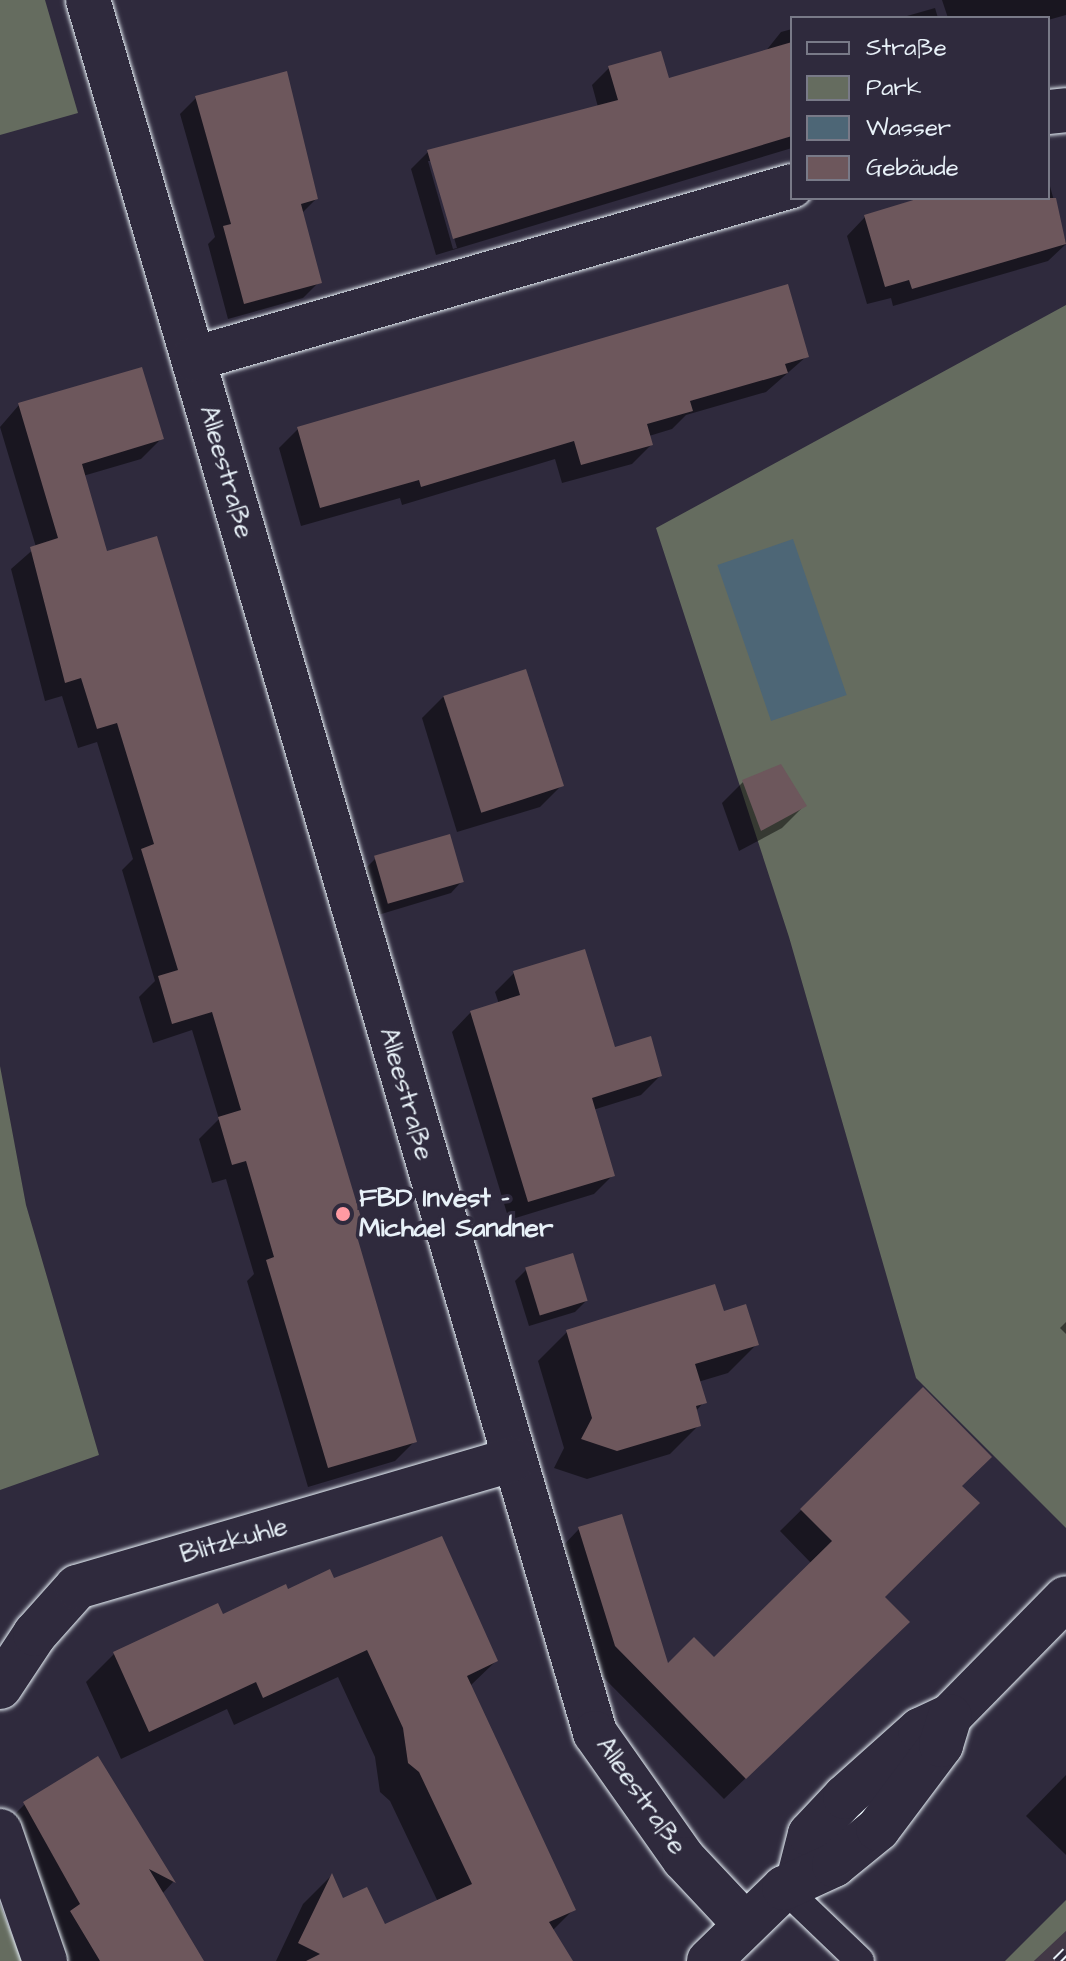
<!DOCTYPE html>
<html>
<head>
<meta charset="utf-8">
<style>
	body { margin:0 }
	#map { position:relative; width:1066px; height:1961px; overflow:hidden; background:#2f2a3d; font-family:"Architects Daughter",sans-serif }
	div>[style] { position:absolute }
	.built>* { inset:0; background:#423846 }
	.green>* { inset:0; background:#656c5f }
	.water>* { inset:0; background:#4d6676; transform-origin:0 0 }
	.shadow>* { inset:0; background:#0007 }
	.building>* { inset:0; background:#6d575c; transform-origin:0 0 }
	.roads { filter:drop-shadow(0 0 2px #e8f1f8) drop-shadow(0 0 2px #e8f1f8) }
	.service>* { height:28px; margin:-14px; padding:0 14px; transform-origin:14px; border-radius:14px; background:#2f2a3d }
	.minor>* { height:44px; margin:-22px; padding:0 22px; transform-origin:22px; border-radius:22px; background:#2f2a3d }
	.rail>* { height:9px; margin-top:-4.5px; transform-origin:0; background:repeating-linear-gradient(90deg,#2f2a3d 0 18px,#e8f1f8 0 36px); box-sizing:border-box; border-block:2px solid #e8f1f8 }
	.dots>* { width:22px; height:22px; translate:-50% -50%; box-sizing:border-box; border:4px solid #2f2a3d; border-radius:50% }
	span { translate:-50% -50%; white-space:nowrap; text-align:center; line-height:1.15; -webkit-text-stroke:7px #2f2a3d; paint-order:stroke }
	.street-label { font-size:26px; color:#e8f1f8 }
	.poi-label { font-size:26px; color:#e8f1f8; font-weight:700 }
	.left { translate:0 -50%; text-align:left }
	.legend { position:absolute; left:790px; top:16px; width:260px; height:184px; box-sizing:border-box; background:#2f2a3d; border:2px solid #797a88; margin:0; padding:10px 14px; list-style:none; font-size:24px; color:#e8f1f8 }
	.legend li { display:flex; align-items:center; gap:16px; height:40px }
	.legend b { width:40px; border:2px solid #797a88 }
</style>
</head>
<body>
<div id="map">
	<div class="built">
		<div style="clip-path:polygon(1066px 1931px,1066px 1961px,1034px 1961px)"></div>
	</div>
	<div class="green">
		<div style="clip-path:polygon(0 0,45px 0,78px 113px,0 135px)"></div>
		<div style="clip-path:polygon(1066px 305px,1066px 1528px,916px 1378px,789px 937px,656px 528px)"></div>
		<div style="clip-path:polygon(0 1066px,26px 1205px,99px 1455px,0 1490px)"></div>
		<div style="clip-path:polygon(1066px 1900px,1066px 1931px,1034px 1961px,1005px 1961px)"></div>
		<div style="clip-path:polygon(0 1904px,15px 1943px,22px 1961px,0 1961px)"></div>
	</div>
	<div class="water">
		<div style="left:793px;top:539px;width:165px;height:80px;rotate:71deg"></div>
	</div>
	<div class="shadow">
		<div style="clip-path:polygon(942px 0,1066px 0,1066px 15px,1048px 20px,948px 18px)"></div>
		<div style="clip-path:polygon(935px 8px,938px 18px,900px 18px)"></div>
		<div style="clip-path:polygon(evenodd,792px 29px,792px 148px,436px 255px,411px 169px,428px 152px,598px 107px,592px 85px,609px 68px,668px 80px,765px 52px,781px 32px,792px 29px,428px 161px,432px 161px,457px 248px,453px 249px,428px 161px)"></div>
		<div style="clip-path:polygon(196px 98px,316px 199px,301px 214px,319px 282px,303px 298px,228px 319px,208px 244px,215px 237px,180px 114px)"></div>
		<div style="clip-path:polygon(1048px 179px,1066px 244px,1048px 261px,893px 306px,891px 298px,867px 304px,847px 236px,865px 217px,931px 198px,1048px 198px)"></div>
		<div style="clip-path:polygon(807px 356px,766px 392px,686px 415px,672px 429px,649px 436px,651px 445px,632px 464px,562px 483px,555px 459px,402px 505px,400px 498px,301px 526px,279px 448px,298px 429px)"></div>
		<div style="clip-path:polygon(19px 405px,161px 439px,141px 459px,83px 476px,105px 553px,363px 1230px,355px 1238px,415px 1441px,395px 1461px,308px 1487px,247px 1281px,254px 1274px,226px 1179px,212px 1183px,199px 1139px,219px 1119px,192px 1030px,153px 1043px,139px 997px,155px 981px,122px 870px,133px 859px,97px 742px,78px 748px,62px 696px,45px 701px,11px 569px,36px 547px,0 427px)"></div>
		<div style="clip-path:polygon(444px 696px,562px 785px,540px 807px,457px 832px,422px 718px)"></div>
		<div style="clip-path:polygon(744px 781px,804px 806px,782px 828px,739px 851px,722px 803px)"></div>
		<div style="clip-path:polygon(375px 859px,462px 881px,451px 893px,378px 915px,364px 870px)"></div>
		<div style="clip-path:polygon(514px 973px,614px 1049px,660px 1076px,641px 1095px,593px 1110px,613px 1175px,594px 1194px,509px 1220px,452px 1032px,471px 1012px,499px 1004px,495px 992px)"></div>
		<div style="clip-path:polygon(526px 1270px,586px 1301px,575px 1312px,529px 1326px,515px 1281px)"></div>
		<div style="clip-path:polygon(722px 1313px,757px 1344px,728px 1373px,698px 1382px,704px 1402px,695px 1412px,699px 1425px,670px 1454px,587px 1479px,554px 1468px,564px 1448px,538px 1361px,567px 1332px)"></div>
		<div style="clip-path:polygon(1066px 1322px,1066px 1334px,1060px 1328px)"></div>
		<div style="clip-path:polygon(923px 1390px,960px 1486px,882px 1597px,886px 1643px,724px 1799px,594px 1668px,558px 1551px,579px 1529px,667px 1667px,714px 1659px,812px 1564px,780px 1531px)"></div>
		<div style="clip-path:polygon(333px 1581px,496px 1661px,470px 1686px,574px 1909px,552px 1931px,570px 1961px,276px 1961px,303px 1904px,331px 1876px,343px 1901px,384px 1927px,438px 1902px,390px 1801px,380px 1792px,375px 1757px,338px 1677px,234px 1725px,227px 1709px,121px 1759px,86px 1682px,114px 1654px,287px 1591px)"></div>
		<div style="clip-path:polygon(98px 1759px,173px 1882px,162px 1894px,202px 1961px,55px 1961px,0 1829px,25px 1804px)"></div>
		<div style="clip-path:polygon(1066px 1775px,1066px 1855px,1026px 1816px)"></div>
	</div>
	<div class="building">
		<div style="clip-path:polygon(792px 42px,792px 136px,453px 239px,427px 150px,618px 100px,608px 66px,661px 51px,669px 78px)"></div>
		<div style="clip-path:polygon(287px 71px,318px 199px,301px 204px,322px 283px,244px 304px,223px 226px,231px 224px,195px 96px)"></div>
		<div style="clip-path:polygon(920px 198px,1056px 198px,1066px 244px,912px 289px,909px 280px,885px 287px,864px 215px)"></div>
		<div style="clip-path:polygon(788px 284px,809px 357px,785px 364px,788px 373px,690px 401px,693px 411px,647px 424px,653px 445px,581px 465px,574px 441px,421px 487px,419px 480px,320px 508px,297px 427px)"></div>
		<div style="clip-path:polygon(142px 367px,164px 439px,82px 464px,107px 551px,157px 536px,365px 1231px,356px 1233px,417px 1442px,328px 1468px,266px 1260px,274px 1257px,246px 1161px,232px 1165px,218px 1117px,241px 1110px,212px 1012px,172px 1024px,158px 976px,178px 970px,141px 849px,154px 844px,117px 723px,97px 729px,81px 678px,65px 683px,30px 547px,58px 538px,18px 403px)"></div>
		<div style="left:526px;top:669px;width:123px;height:87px;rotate:72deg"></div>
		<div style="clip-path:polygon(781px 764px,807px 806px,761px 831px,742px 780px)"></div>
		<div style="left:450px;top:834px;width:50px;height:79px;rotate:74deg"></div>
		<div style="clip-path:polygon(585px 949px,615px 1047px,651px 1036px,662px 1076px,592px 1098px,615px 1176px,528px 1202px,470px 1011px,520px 995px,513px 971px)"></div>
		<div style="left:573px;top:1253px;width:50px;height:50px;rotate:73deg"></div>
		<div style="clip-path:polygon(715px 1284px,724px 1311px,746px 1304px,759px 1345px,695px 1364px,707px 1403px,696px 1406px,701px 1426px,617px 1451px,581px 1439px,592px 1418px,566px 1330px)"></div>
		<div style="clip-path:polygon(923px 1387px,992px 1457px,962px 1486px,980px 1503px,885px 1597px,910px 1622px,746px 1779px,615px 1646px,578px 1527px,622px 1514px,668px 1663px,694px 1637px,714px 1657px,832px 1541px,800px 1509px)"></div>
		<div style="clip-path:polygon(442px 1536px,498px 1661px,467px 1676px,576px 1910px,549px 1922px,573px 1961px,306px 1961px,320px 1954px,298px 1943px,332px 1873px,343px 1898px,367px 1887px,385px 1924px,472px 1884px,419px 1772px,408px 1763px,403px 1728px,367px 1650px,263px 1698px,256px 1682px,149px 1732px,113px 1652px,218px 1603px,223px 1614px,286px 1584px,288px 1589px,330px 1569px,334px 1578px)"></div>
		<div style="clip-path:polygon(98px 1756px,176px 1883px,149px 1869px,204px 1961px,100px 1961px,70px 1911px,80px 1904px,23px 1802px)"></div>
	</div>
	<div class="roads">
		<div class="service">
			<div style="left:784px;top:1888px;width:105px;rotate:43.8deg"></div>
		</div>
		<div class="minor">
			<div style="left:88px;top:0;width:1806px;rotate:73.69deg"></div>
			<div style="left:595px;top:1733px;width:154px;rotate:54.8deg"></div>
			<div style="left:684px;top:1859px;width:89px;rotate:46.8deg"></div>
			<div style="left:1048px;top:112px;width:18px;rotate:-6deg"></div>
			<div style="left:193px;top:359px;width:623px;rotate:-16.11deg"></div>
			<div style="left:0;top:1687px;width:64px;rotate:-56.6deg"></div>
			<div style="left:35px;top:1634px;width:63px;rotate:-48.2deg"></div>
			<div style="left:77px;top:1587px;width:453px;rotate:-16.3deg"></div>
			<div style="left:0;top:1831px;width:138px;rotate:70.9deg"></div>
			<div style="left:799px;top:1877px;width:44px;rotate:-75.7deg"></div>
			<div style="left:810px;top:1834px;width:51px;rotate:-46.6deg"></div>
			<div style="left:845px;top:1797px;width:101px;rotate:-41.8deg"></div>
			<div style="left:920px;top:1730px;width:33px;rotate:-25deg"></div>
			<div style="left:950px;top:1716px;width:165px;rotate:-45.5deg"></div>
			<div style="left:709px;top:1961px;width:105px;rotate:-44.2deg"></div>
			<div style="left:784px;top:1888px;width:55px;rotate:-24.7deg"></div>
			<div style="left:834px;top:1865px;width:57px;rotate:-39.3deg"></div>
			<div style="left:878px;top:1829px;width:105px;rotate:-53.1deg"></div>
			<div style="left:941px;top:1745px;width:30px;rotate:-73deg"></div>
		</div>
	</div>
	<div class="rail">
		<div style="left:1056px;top:1961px;width:14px;rotate:-45deg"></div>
	</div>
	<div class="dots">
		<div style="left:343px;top:1214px;background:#ff9aa2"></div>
	</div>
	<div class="street-label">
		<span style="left:226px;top:472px;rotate:74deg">Alleestraße</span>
		<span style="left:406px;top:1094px;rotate:74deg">Alleestraße</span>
		<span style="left:234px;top:1541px;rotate:-16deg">Blitzkuhle</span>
		<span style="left:641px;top:1796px;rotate:55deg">Alleestraße</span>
	</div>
	<div class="poi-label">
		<span class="left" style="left:359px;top:1214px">FBD Invest -<br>Michael Sandner</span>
	</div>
	<ul class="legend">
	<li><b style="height:10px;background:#2f2a3d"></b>Straße</li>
	<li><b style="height:22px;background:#656c5f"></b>Park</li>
	<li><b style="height:22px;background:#4d6676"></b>Wasser</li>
	<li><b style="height:22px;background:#6d575c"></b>Gebäude</li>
	</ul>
</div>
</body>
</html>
